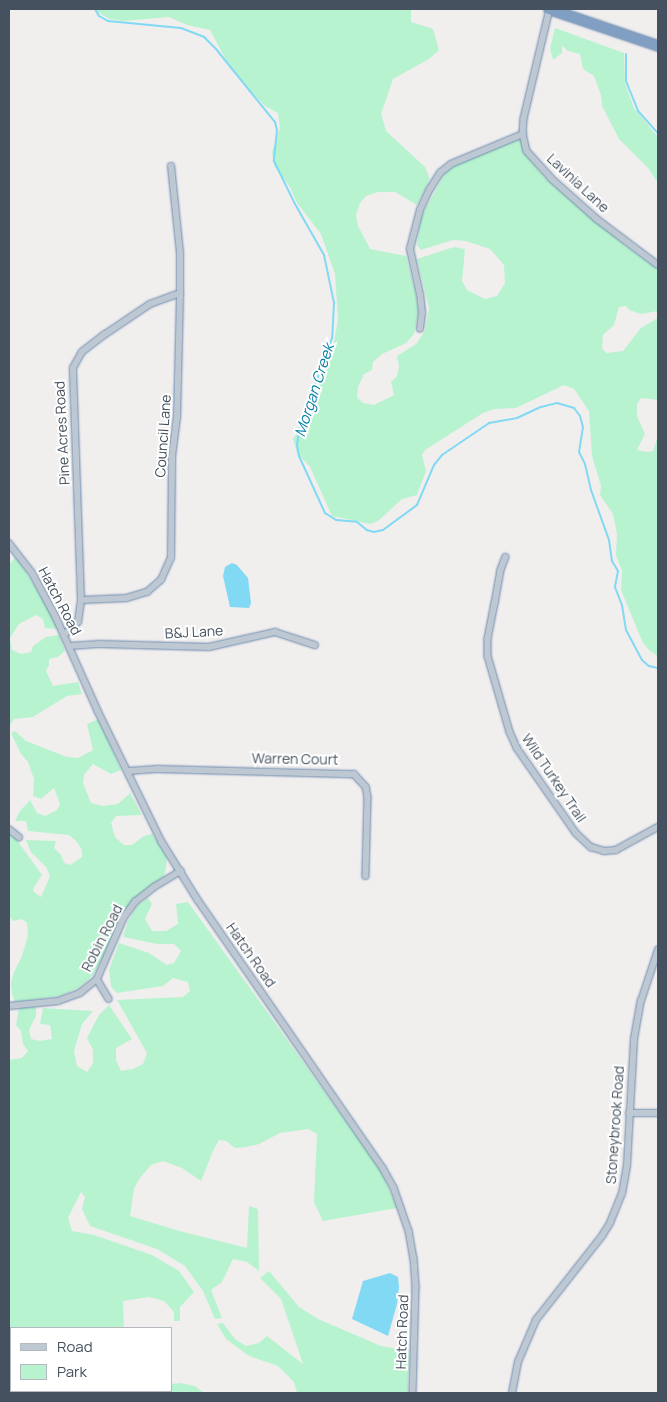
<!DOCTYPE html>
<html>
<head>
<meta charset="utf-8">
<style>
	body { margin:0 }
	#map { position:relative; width:667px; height:1402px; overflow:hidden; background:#f1eeee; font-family:Manrope,sans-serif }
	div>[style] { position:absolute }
	.green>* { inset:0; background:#b8f3d0 }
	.water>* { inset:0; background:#81d9f4 }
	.stream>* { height:2px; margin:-1px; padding:0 1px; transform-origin:1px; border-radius:1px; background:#81d9f4 }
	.roads { filter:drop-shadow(0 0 1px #6c8aae) drop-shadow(0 0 1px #6c8aae) }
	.street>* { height:5.5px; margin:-2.75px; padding:0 2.75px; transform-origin:2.75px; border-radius:2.75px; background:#bdc8d2 }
	.highway>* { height:10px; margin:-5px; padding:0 5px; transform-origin:5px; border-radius:5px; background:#819fc2 }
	span { translate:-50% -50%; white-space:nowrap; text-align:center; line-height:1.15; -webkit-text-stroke:4px #fff; paint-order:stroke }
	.street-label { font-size:14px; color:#45515e }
	.water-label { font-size:15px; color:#027fa5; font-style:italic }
	.frame { position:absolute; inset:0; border:10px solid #45515e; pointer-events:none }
	.legend { position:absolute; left:10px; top:1327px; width:162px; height:65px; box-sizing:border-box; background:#fff; border:1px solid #b5b9bf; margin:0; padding:6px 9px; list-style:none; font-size:15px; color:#45515e }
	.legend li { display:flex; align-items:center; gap:10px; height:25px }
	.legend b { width:25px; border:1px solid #b5b9bf }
</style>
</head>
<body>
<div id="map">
	<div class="green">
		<div style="clip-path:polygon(93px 9px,411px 9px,411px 22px,433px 29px,439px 50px,429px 59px,393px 79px,381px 114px,386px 131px,425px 167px,430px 179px,417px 205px,395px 192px,378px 192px,366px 196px,360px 203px,356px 215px,358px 226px,370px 249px,406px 256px,416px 295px,418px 313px,414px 334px,406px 343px,382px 354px,373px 362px,372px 370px,364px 374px,358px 387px,357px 397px,363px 403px,374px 405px,394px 395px,391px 382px,397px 376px,399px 367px,397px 356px,416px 344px,425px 331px,429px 308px,417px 259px,454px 247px,465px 249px,462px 281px,467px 290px,485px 299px,497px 296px,505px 283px,504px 265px,490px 249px,466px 241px,453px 240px,421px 250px,417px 245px,421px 217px,445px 173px,457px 164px,521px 138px,524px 153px,547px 180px,631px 250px,658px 269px,658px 311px,641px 314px,629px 310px,626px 306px,619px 307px,614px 325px,603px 335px,602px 349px,607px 353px,623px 351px,641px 328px,658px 318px,658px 400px,641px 398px,637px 404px,637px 416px,645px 434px,637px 450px,647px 452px,653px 451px,658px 436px,658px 656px,650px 651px,643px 643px,621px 590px,622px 571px,616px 555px,617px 534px,613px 514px,600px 495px,601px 486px,592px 456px,589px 411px,574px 389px,564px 385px,516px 408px,494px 409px,483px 413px,425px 450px,422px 455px,426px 471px,417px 495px,402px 499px,378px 521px,370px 524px,332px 516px,310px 467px,297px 453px,293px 439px,302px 426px,306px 417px,304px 412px,306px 399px,314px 392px,333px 348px,338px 320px,335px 274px,321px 234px,297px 203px,290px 187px,274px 166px,272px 152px,280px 128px,278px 113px,265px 106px,245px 85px,225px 58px,210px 30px,187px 25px,169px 17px,123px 21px,109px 19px)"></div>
		<div style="clip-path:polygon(555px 28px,624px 53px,625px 83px,634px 108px,658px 137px,658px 183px,648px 168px,619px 139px,602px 106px,601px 95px,594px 76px,583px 69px,580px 54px,568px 51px,562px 46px,562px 53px,553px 60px,550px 48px)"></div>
		<div style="clip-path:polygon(16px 556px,54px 617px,57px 629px,45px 628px,43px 619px,36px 615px,19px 624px,10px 638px,12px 650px,21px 654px,31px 652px,33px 646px,46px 637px,59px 635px,65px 651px,58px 657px,49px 659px,49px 665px,46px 671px,53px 686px,78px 682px,82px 694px,67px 696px,33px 717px,14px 719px,9px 727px,9px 565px)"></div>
		<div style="clip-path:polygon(99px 719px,121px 770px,111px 774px,93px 764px,84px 775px,83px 783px,91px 803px,103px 806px,118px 804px,130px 793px,142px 815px,116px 816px,111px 823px,115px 837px,124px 845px,132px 845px,144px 836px,152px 834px,167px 857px,166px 868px,164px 876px,135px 899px,93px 975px,79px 988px,60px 996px,15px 1002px,12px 994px,11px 982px,14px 972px,22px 956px,28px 935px,27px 923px,22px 919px,13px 921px,9px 916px,9px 834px,14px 836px,42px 875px,33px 889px,34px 892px,41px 897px,50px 876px,46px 867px,31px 852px,26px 840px,56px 841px,54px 848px,61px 855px,64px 863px,70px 865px,82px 857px,82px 850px,77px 842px,69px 835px,28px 831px,26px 821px,15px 821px,20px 811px,30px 800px,37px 813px,45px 816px,57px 810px,60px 804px,54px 788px,41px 799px,33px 796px,34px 779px,28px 762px,21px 754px,11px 733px,15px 731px,26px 741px,67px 757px,78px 758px,93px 750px,87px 724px)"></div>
		<div style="clip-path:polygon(148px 898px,152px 904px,145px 919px,152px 931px,166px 931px,178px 924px,176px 904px,188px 902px,380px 1169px,397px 1208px,323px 1221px,314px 1202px,317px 1134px,308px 1129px,280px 1133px,259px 1144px,246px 1147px,235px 1148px,226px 1141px,219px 1140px,213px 1151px,201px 1181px,182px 1168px,163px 1161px,151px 1165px,139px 1179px,134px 1189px,130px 1216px,176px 1230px,247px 1248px,249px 1206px,258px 1209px,259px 1271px,247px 1262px,233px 1259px,222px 1282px,211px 1290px,222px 1318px,215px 1319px,203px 1291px,185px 1266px,157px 1249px,90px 1226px,82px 1209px,85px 1197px,81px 1192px,68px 1218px,72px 1231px,94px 1235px,152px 1255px,179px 1271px,194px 1292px,180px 1307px,180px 1321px,174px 1321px,174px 1312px,164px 1301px,149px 1297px,123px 1301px,124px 1328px,11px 1328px,11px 1361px,9px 1358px,9px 1060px,22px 1058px,28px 1051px,23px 1044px,21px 1031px,16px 1025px,19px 1008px,36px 1007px,36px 1016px,29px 1030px,31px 1039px,40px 1041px,52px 1039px,50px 1025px,40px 1024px,43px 1008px,93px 1011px,82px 1024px,74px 1051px,77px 1066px,87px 1072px,93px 1063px,93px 1050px,87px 1038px,99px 1015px,109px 1005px,132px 1039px,116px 1048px,116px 1060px,121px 1071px,133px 1069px,143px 1064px,147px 1053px,117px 1000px,183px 997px,190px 991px,188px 982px,173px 978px,163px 986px,117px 993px,111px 987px,109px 970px,119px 943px,149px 953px,167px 965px,174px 963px,181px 951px,174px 944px,157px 944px,123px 937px,128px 921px,137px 906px)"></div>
		<div style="clip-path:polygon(269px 1271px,299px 1307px,318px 1319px,381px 1346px,409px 1351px,408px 1393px,297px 1393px,294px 1382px,278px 1366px,249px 1356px,226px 1339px,217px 1324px,223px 1323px,235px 1339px,246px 1346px,259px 1343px,267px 1336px,303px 1364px,281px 1299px,260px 1278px)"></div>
		<div style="clip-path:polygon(180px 1383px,195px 1386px,204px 1393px,27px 1393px,26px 1391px,171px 1391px,171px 1384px)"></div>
	</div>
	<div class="water">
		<div style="clip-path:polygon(232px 563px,237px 565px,248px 578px,251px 603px,249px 608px,230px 607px,223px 576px,225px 567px)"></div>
		<div style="clip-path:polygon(390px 1273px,398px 1277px,399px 1287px,397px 1304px,388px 1336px,352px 1319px,363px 1281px)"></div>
	</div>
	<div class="stream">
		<div style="left:95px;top:9px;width:8px;rotate:60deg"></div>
		<div style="left:99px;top:16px;width:10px;rotate:29deg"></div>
		<div style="left:108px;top:21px;width:73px;rotate:5.5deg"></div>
		<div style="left:181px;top:28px;width:25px;rotate:21deg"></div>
		<div style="left:204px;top:37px;width:17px;rotate:45deg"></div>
		<div style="left:216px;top:49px;width:94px;rotate:51.1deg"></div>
		<div style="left:275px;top:122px;width:8px;rotate:76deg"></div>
		<div style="left:277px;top:130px;width:31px;rotate:96deg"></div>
		<div style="left:274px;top:161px;width:48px;rotate:64deg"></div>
		<div style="left:295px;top:204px;width:59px;rotate:60.4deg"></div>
		<div style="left:324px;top:255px;width:49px;rotate:78.2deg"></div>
		<div style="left:334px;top:303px;width:35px;rotate:93deg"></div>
		<div style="left:332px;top:338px;width:94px;rotate:110deg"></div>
		<div style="left:300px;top:426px;width:19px;rotate:99deg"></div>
		<div style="left:297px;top:445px;width:11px;rotate:80deg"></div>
		<div style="left:299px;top:456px;width:63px;rotate:65.5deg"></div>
		<div style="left:325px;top:513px;width:13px;rotate:32deg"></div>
		<div style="left:336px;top:520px;width:21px;rotate:5deg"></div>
		<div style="left:357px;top:522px;width:13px;rotate:39deg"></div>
		<div style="left:367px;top:530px;width:7px;rotate:16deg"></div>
		<div style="left:374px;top:532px;width:9px;rotate:-13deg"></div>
		<div style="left:383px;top:530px;width:42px;rotate:-36.3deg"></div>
		<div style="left:417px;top:505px;width:43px;rotate:-67deg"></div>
		<div style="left:434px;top:465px;width:13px;rotate:-51deg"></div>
		<div style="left:442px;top:455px;width:57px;rotate:-34.2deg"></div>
		<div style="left:489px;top:423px;width:28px;rotate:-10deg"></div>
		<div style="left:517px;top:418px;width:26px;rotate:-25deg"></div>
		<div style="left:541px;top:407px;width:16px;rotate:-14deg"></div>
		<div style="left:557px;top:403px;width:18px;rotate:16deg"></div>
		<div style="left:574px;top:408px;width:10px;rotate:53deg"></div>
		<div style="left:580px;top:416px;width:11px;rotate:75deg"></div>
		<div style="left:583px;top:427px;width:25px;rotate:99deg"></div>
		<div style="left:579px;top:452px;width:13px;rotate:63deg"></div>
		<div style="left:585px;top:464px;width:27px;rotate:77deg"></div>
		<div style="left:591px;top:490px;width:53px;rotate:70.2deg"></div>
		<div style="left:609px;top:540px;width:21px;rotate:82deg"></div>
		<div style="left:612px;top:561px;width:12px;rotate:59deg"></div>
		<div style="left:618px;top:571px;width:16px;rotate:101deg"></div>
		<div style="left:615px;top:587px;width:19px;rotate:69deg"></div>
		<div style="left:622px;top:605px;width:25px;rotate:81deg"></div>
		<div style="left:626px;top:630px;width:34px;rotate:62deg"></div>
		<div style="left:642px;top:660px;width:9px;rotate:41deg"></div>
		<div style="left:649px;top:666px;width:9px;rotate:13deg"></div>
		<div style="left:626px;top:54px;width:27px;rotate:90deg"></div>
		<div style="left:626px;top:81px;width:32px;rotate:68deg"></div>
		<div style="left:638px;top:111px;width:30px;rotate:48deg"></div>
		<div style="left:9px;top:1364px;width:3px;rotate:45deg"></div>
		<div style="left:22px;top:1391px;width:2px;rotate:90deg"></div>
	</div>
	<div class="roads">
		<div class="street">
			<div style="left:550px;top:9px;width:113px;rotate:103.3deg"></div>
			<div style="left:524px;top:119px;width:15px;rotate:94deg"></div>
			<div style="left:523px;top:134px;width:17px;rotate:77deg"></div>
			<div style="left:527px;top:151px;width:36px;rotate:48deg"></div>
			<div style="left:551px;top:178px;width:62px;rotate:41.7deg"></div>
			<div style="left:597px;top:219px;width:76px;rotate:37deg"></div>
			<div style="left:420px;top:329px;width:16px;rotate:-83deg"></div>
			<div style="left:422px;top:313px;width:18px;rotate:-96deg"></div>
			<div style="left:420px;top:295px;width:47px;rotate:-102.3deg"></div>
			<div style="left:410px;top:249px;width:40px;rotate:-75.6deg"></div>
			<div style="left:420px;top:210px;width:23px;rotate:-65deg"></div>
			<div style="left:430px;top:189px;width:19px;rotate:-58deg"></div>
			<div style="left:440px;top:173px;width:14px;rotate:-39deg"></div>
			<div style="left:451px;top:164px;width:78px;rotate:-22.6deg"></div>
			<div style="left:9px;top:543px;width:39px;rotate:52deg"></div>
			<div style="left:33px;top:574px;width:49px;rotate:61.9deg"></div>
			<div style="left:56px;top:617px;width:103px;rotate:65.9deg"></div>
			<div style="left:98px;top:711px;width:146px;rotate:64deg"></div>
			<div style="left:162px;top:842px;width:68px;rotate:58.2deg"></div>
			<div style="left:198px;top:900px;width:326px;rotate:55.4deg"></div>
			<div style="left:383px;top:1168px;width:23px;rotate:61deg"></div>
			<div style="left:394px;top:1188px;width:46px;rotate:70.8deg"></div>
			<div style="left:409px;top:1231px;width:27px;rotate:80deg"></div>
			<div style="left:414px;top:1258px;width:29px;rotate:86deg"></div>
			<div style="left:416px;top:1287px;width:106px;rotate:91.6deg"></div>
			<div style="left:506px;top:557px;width:14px;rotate:111deg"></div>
			<div style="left:501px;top:570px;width:34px;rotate:100deg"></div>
			<div style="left:495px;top:603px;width:37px;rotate:101deg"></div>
			<div style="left:488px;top:639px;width:17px;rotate:90deg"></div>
			<div style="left:488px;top:656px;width:79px;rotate:73.9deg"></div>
			<div style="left:510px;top:732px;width:17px;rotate:66deg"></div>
			<div style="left:517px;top:748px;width:103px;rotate:55.2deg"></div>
			<div style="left:576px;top:833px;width:21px;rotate:43deg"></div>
			<div style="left:591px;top:847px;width:14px;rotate:17deg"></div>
			<div style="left:604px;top:851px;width:12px;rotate:-5deg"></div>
			<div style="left:616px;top:850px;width:48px;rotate:-28.7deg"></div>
			<div style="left:81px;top:600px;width:46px;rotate:-2.5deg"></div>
			<div style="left:127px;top:598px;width:21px;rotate:-17deg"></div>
			<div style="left:147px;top:592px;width:18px;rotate:-41deg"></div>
			<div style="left:161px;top:580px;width:24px;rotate:-66deg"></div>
			<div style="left:171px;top:558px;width:101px;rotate:-89.4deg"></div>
			<div style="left:172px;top:457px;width:38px;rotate:-83deg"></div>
			<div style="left:177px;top:419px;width:126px;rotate:-88.6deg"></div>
			<div style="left:180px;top:293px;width:40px;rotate:-90deg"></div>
			<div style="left:180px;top:253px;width:87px;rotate:-95.9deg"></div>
			<div style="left:64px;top:635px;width:19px;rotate:-43deg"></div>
			<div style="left:78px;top:622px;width:22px;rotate:-82deg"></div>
			<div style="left:81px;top:600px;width:232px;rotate:-92deg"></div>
			<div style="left:73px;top:368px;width:18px;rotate:-61deg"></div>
			<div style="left:82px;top:352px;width:28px;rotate:-38deg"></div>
			<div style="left:104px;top:335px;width:55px;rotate:-34deg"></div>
			<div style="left:150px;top:304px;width:32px;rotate:-20deg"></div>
			<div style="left:70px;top:646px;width:30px;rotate:-4deg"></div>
			<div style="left:100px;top:644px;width:109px;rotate:1.6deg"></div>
			<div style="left:209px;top:647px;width:68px;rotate:-12.8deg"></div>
			<div style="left:275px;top:632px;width:42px;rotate:18deg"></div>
			<div style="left:128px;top:771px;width:30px;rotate:-4deg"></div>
			<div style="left:158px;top:769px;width:196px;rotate:1.5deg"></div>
			<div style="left:354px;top:774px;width:18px;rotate:47deg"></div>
			<div style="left:366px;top:787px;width:10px;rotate:79deg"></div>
			<div style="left:368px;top:797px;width:79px;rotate:91.5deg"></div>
			<div style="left:9px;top:829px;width:13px;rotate:39deg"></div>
			<div style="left:97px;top:979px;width:23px;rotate:59deg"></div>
			<div style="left:9px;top:1006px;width:49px;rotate:-5.8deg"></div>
			<div style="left:58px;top:1001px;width:23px;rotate:-20deg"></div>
			<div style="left:80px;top:993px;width:22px;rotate:-39deg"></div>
			<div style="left:97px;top:979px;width:68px;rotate:-66.5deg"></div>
			<div style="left:124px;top:917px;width:19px;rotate:-54deg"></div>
			<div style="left:135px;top:902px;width:24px;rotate:-38deg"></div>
			<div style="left:154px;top:887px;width:31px;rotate:-31deg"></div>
			<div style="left:629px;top:1113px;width:29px"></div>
			<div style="left:512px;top:1393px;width:32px;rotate:-79deg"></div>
			<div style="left:518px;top:1362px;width:46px;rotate:-66.8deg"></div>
			<div style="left:536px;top:1320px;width:107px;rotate:-51.8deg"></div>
			<div style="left:602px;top:1236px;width:15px;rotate:-58deg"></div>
			<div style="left:610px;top:1223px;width:31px;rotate:-68deg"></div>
			<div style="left:622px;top:1194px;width:29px;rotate:-80deg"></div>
			<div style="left:627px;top:1165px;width:126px;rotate:-86.8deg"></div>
			<div style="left:634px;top:1039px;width:39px;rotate:-80deg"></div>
			<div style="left:641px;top:1001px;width:54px;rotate:-71.6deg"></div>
		</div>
		<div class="highway">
			<div style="left:549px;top:9px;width:115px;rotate:18.7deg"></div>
		</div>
	</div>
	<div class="street-label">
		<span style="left:578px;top:183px;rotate:43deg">Lavinia Lane</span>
		<span style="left:62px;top:433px;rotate:-93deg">Pine Acres Road</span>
		<span style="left:163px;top:436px;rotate:-86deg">Council Lane</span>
		<span style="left:60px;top:601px;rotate:62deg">Hatch Road</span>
		<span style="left:194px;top:632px;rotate:-3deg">B&amp;J Lane</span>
		<span style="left:295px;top:759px;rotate:1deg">Warren Court</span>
		<span style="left:554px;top:778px;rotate:56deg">Wild Turkey Trail</span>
		<span style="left:102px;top:938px;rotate:-63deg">Robin Road</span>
		<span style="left:251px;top:955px;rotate:55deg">Hatch Road</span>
		<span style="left:615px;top:1125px;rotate:-86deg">Stoneybrook Road</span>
		<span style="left:402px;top:1332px;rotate:-88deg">Hatch Road</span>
	</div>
	<div class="water-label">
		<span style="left:314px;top:390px;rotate:-72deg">Morgan Creek</span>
	</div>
	<div class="frame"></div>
	<ul class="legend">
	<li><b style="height:6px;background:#bdc8d2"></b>Road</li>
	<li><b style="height:14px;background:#b8f3d0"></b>Park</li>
	</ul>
</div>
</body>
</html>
